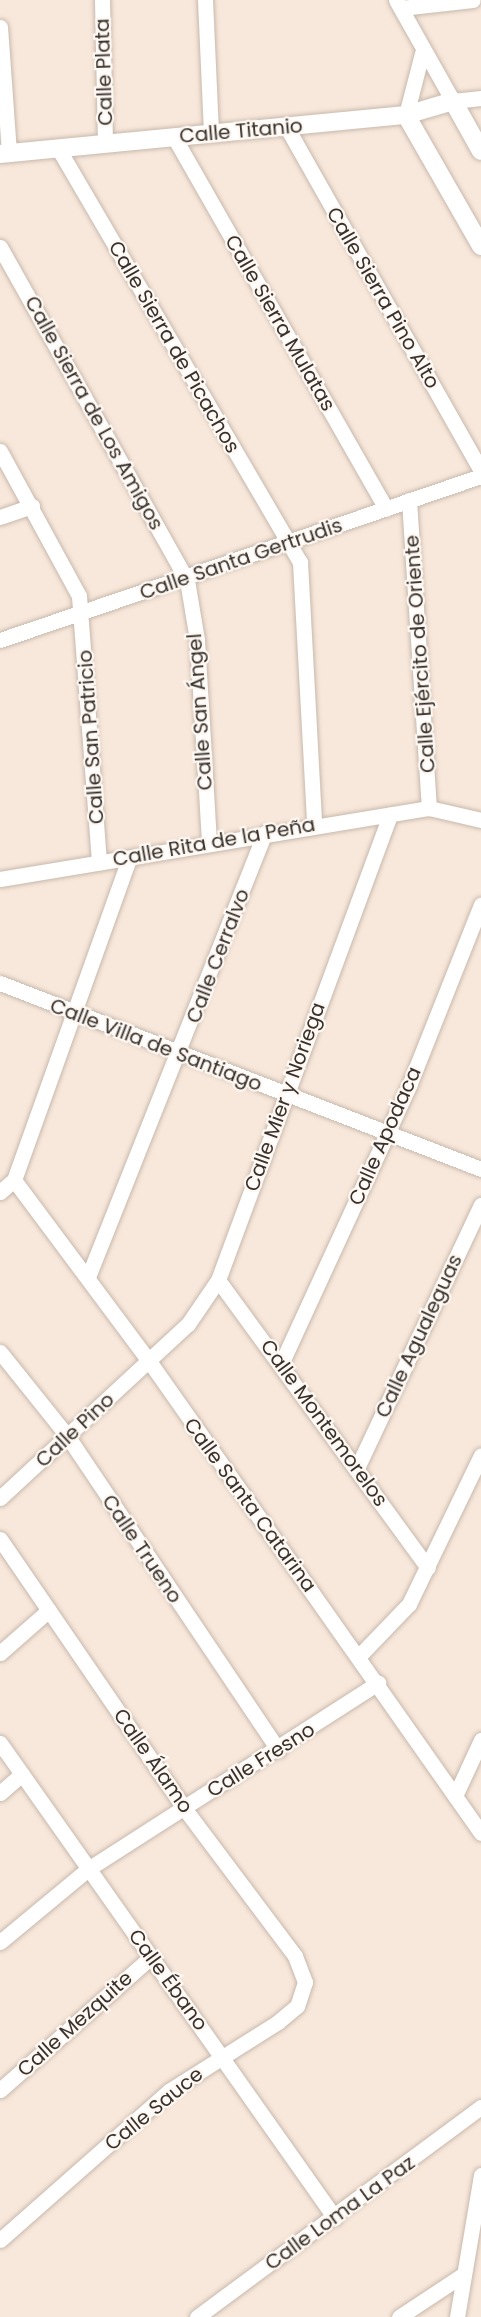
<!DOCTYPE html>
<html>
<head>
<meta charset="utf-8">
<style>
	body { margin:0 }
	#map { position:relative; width:481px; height:2317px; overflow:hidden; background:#f8e8db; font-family:Poppins,sans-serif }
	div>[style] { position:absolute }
	.roads { filter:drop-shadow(0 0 2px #c8b9ad) drop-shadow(0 0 2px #c8b9ad) }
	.minor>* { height:15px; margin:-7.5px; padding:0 7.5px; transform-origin:7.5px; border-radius:7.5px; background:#fff }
	.tertiary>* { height:18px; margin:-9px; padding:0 9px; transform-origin:9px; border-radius:9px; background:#fff }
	span { translate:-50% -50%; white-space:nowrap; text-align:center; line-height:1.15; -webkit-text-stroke:4.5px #fef7f2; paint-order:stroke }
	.street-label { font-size:20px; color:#36312c }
</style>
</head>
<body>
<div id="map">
	<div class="roads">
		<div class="minor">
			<div style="left:102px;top:0;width:144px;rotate:88.8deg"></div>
			<div style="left:205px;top:0;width:133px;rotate:87.4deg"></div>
			<div style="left:396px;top:0;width:116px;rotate:60.6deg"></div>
			<div style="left:453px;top:101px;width:28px;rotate:-6deg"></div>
			<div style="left:401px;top:8px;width:72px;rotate:-6.3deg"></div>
			<div style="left:0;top:27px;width:126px;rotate:85.9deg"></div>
			<div style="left:406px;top:115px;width:64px;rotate:-75.5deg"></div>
			<div style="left:286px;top:126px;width:395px;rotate:60.5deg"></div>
			<div style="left:174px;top:137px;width:428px;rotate:60.3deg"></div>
			<div style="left:58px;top:148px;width:480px;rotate:59.7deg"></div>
			<div style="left:300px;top:562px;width:262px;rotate:86.9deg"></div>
			<div style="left:0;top:247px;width:382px;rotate:60.7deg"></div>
			<div style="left:187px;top:580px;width:61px;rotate:80.5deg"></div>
			<div style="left:197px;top:640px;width:204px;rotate:86.6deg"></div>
			<div style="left:0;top:451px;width:165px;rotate:61.4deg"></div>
			<div style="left:79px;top:596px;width:267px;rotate:85.7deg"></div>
			<div style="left:409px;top:500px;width:309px;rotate:86.3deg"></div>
			<div style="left:0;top:517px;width:34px;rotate:-19deg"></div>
			<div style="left:0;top:640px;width:508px;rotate:-18.83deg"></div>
			<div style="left:0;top:879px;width:435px;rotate:-9.4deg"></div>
			<div style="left:429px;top:808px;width:53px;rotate:13deg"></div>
			<div style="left:0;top:983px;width:516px;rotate:21.14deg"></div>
			<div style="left:14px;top:1180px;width:226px;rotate:53.3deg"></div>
			<div style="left:149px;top:1361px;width:577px;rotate:54.88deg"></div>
			<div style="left:0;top:1192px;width:18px;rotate:-41deg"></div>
			<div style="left:14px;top:1180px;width:342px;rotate:-70.3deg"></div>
			<div style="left:88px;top:1277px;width:478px;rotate:-68.3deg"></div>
			<div style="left:218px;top:1280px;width:356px;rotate:53.9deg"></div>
			<div style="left:0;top:1352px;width:109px;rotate:51.3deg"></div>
			<div style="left:68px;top:1437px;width:377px;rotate:56.1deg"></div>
			<div style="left:281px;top:1364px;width:309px;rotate:-65.3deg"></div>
			<div style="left:410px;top:1083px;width:192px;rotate:-68.3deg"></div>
			<div style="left:357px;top:1468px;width:291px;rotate:-64.8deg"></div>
			<div style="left:0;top:1498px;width:256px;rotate:-42.8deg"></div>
			<div style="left:188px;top:1324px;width:53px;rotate:-55.7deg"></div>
			<div style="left:218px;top:1280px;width:496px;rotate:-69.7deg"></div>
			<div style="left:0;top:1539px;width:326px;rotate:55.6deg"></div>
			<div style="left:184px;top:1808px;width:185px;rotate:53.1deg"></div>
			<div style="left:295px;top:1956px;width:28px;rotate:69deg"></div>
			<div style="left:305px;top:1982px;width:25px;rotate:108deg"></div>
			<div style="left:297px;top:2006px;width:25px;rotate:140deg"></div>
			<div style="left:278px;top:2022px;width:129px;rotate:147.7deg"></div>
			<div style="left:169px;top:2091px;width:225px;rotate:138.6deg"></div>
			<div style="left:0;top:1653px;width:65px;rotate:-41.3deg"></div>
			<div style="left:359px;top:1656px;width:72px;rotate:-46.1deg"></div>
			<div style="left:409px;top:1604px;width:165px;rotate:-64.2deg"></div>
			<div style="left:0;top:1743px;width:581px;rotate:54.81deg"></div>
			<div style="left:0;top:1793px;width:29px;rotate:-41deg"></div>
			<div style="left:455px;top:1796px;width:62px;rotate:-65.1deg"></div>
			<div style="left:0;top:1942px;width:114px;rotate:-39.7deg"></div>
			<div style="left:88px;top:1869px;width:345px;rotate:-32.7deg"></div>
			<div style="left:0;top:2090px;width:201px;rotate:-41.4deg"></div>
			<div style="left:197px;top:2317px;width:353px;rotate:-36.5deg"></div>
			<div style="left:399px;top:2317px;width:78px;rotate:-33.5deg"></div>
			<div style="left:457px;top:2317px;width:144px;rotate:-80.4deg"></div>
		</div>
		<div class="tertiary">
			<div style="left:406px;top:115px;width:151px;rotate:60.2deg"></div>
			<div style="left:0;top:154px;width:408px;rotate:-5.5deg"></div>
			<div style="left:406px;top:115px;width:49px;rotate:-16.6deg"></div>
			<div style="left:453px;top:101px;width:57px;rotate:60.8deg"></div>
		</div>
	</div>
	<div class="street-label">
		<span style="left:104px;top:72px;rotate:-92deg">Calle Plata</span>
		<span style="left:241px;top:131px;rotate:-5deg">Calle Titanio</span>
		<span style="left:383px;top:298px;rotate:60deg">Calle Sierra Pino Alto</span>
		<span style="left:280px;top:323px;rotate:60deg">Calle Sierra Mulatas</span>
		<span style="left:174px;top:347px;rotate:60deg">Calle Sierra de Picachos</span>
		<span style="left:94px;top:413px;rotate:61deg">Calle Sierra de Los Amigos</span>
		<span style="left:241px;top:559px;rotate:-19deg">Calle Santa Gertrudis</span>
		<span style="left:420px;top:654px;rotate:-94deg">Calle Ejército de Oriente</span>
		<span style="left:200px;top:712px;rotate:-94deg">Calle San Ángel</span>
		<span style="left:91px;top:737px;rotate:-94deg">Calle San Patricio</span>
		<span style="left:214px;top:842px;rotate:-10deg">Calle Rita de la Peña</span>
		<span style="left:218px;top:956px;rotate:-69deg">Calle Cerralvo</span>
		<span style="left:156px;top:1045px;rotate:21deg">Calle Villa de Santiago</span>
		<span style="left:285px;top:1097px;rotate:-70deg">Calle Mier y Noriega</span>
		<span style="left:385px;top:1136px;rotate:-66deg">Calle Apodaca</span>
		<span style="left:419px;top:1336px;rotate:-65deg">Calle Agualeguas</span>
		<span style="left:324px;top:1423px;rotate:54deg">Calle Montemorelos</span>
		<span style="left:75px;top:1430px;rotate:-43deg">Calle Pino</span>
		<span style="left:250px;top:1505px;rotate:54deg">Calle Santa Catarina</span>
		<span style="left:142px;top:1549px;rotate:56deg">Calle Trueno</span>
		<span style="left:261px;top:1760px;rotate:-32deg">Calle Fresno</span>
		<span style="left:153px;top:1761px;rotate:55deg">Calle Álamo</span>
		<span style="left:168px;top:1980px;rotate:54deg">Calle Ébano</span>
		<span style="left:75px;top:2024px;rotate:-42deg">Calle Mezquite</span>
		<span style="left:154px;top:2109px;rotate:-39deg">Calle Sauce</span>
		<span style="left:340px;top:2213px;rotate:-36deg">Calle Loma La Paz</span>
	</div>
</div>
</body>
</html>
